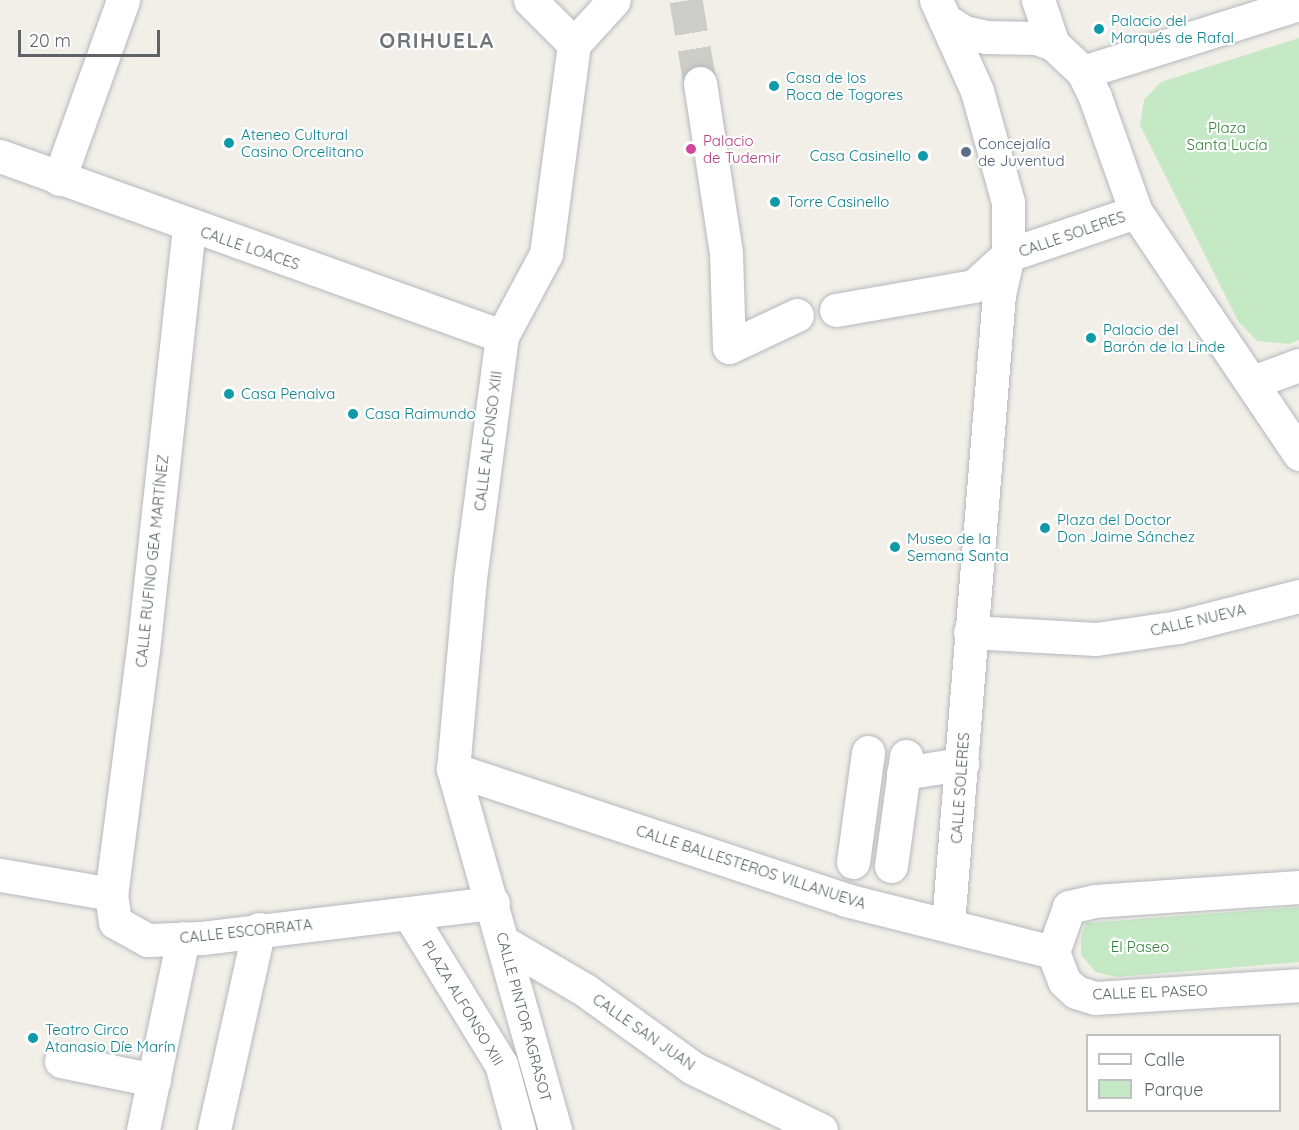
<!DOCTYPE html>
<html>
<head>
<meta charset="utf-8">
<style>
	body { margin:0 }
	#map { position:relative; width:1299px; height:1130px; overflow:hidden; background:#f1efe8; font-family:Quicksand,sans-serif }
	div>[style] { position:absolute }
	.green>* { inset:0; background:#c5e8c5 }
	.street-tunnel>* { height:33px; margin-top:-16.5px; transform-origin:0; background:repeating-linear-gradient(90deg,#ccccc8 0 33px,transparent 0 49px) }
	.roads { filter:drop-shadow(0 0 2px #b5b8bc) drop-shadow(0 0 2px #b5b8bc) }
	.street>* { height:33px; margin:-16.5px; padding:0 16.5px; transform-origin:16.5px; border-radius:16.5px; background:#fff }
	.secondary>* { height:33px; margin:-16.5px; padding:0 16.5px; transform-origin:16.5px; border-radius:16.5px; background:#fff }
	.dots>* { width:16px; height:16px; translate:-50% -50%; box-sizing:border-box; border:3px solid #fff; border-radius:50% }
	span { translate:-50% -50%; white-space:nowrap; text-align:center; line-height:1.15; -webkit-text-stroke:4.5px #fff; paint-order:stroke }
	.culture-label { font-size:15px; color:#0d838f }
	.left { translate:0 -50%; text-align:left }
	.right { translate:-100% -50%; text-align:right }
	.park-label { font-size:15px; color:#348238 }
	.hotel-label { font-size:15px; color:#b23c85 }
	.service-label { font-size:15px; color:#4e5e75 }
	.street-label { font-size:15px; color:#5f6368 }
	.district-label { font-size:21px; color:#70757a; font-weight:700; letter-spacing:1.5px }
	.legend { position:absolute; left:1086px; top:1034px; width:195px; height:78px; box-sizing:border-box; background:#fff; border:2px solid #bfc1c3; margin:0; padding:8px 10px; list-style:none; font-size:18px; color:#5f6368 }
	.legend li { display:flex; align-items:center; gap:12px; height:30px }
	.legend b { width:30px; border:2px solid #bfc1c3 }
	.scale { position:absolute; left:18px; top:30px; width:142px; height:27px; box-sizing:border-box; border:3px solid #5f6368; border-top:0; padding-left:8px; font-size:18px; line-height:21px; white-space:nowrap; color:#5f6368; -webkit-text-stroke:4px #fff; paint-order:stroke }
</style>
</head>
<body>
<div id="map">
	<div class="green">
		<div style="clip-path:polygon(1299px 38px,1299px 340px,1289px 344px,1257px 341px,1238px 321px,1140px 125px,1144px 100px,1161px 82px)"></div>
		<div style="clip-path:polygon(1299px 907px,1299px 962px,1116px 977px,1096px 972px,1081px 955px,1081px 938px,1086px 923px)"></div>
	</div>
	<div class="street-tunnel">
		<div style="left:686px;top:0;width:84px;rotate:80.4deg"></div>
	</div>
	<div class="roads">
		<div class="street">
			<div style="left:530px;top:0;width:62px;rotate:45deg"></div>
			<div style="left:936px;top:0;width:100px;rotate:65.7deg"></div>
			<div style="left:977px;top:91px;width:115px;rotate:74.4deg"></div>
			<div style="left:1008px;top:202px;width:53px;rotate:90deg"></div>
			<div style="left:1008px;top:255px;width:40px;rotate:103deg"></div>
			<div style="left:999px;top:294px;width:632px;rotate:94.63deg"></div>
			<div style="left:1038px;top:0;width:46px;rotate:71.2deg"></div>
			<div style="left:1053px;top:44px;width:41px;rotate:43deg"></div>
			<div style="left:1083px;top:72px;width:28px;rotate:64deg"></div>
			<div style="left:1095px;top:97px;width:122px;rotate:70.4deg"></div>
			<div style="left:1136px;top:212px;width:292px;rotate:56deg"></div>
			<div style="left:945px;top:20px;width:22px;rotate:32deg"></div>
			<div style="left:964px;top:32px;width:22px;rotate:13deg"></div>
			<div style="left:985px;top:37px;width:51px;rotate:1.1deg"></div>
			<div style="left:1036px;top:38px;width:18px;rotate:19deg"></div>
			<div style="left:1083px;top:72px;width:226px;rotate:-17.5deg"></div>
			<div style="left:700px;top:83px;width:172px;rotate:81.3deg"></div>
			<div style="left:726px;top:253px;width:94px;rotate:88.2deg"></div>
			<div style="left:729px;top:347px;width:75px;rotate:-25.2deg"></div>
			<div style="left:59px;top:179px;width:190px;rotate:-70.3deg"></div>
			<div style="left:189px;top:227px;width:424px;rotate:96.2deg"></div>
			<div style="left:143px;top:649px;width:247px;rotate:97.4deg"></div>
			<div style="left:111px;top:894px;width:28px;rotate:82deg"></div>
			<div style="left:115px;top:922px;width:37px;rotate:29deg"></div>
			<div style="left:147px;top:940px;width:55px;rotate:-2.1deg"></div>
			<div style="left:202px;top:938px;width:293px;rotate:-6.9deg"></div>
			<div style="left:836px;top:310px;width:140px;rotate:-9.9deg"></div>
			<div style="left:974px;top:286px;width:46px;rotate:-42.4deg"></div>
			<div style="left:1008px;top:255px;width:135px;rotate:-18.6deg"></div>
			<div style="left:502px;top:336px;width:93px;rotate:-61.8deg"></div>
			<div style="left:546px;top:254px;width:212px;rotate:-82.4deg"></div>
			<div style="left:574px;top:44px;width:59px;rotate:-47.7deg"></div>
			<div style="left:1253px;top:382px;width:49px;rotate:-20.3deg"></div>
			<div style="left:970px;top:632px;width:126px;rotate:3.2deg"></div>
			<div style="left:1096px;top:639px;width:83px;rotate:-8.3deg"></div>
			<div style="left:1178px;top:627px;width:125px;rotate:-14.4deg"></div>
			<div style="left:453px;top:769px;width:414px;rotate:18.4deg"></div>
			<div style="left:846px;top:900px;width:213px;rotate:14.1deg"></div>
			<div style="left:903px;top:773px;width:60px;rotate:-8.7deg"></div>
			<div style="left:853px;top:862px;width:111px;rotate:-82.2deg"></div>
			<div style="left:891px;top:866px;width:111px;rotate:-82.2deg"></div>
			<div style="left:0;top:875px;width:113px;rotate:9.7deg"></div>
			<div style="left:1299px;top:887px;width:204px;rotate:176.1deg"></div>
			<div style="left:1095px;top:901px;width:27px;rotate:167deg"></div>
			<div style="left:1069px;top:907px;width:48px;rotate:109.6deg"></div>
			<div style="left:1053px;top:952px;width:31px;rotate:69deg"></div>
			<div style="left:1064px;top:981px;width:16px;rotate:43deg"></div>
			<div style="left:1076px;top:992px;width:20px;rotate:18deg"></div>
			<div style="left:1095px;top:998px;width:204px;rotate:-3.6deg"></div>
			<div style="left:409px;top:914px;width:176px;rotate:58.5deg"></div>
			<div style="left:501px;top:1064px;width:68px;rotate:74.7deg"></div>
			<div style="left:503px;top:942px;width:95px;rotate:30.3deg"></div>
			<div style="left:585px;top:990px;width:133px;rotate:35.8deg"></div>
			<div style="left:693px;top:1068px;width:142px;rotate:25.8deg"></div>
			<div style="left:61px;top:1061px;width:95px;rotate:11.5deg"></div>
			<div style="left:143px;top:1130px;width:196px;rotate:-78.2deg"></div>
			<div style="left:214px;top:1130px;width:206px;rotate:-77.4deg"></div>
		</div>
		<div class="secondary">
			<div style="left:0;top:156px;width:533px;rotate:19.73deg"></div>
			<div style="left:502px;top:336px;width:245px;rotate:97.5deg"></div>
			<div style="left:470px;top:579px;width:191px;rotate:95.1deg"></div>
			<div style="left:453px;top:769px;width:375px;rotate:74.2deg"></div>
		</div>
	</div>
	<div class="dots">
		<div style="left:1099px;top:29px;background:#0f9aa8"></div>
		<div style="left:774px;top:86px;background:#0f9aa8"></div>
		<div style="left:229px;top:143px;background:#0f9aa8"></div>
		<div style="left:691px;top:149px;background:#d1479c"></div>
		<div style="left:966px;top:152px;background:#5c6f8a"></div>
		<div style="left:923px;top:156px;background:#0f9aa8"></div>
		<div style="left:775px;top:202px;background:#0f9aa8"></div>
		<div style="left:1091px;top:338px;background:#0f9aa8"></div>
		<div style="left:229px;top:394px;background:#0f9aa8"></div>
		<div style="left:353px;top:414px;background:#0f9aa8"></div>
		<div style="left:1045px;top:528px;background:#0f9aa8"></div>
		<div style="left:895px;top:547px;background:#0f9aa8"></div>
		<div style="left:33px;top:1038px;background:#0f9aa8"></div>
	</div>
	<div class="culture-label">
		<span class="left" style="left:1111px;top:29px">Palacio del<br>Marqués de Rafal</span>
		<span class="left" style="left:786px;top:86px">Casa de los<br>Roca de Togores</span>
		<span class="left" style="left:241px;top:143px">Ateneo Cultural<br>Casino Orcelitano</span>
		<span class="right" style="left:911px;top:156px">Casa Casinello</span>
		<span class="left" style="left:787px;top:202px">Torre Casinello</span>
		<span class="left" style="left:1103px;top:338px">Palacio del<br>Barón de la Linde</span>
		<span class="left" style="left:241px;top:394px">Casa Penalva</span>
		<span class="left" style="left:365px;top:414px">Casa Raimundo</span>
		<span class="left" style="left:1057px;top:528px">Plaza del Doctor<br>Don Jaime Sánchez</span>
		<span class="left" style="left:907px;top:547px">Museo de la<br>Semana Santa</span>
		<span class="left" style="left:45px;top:1038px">Teatro Circo<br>Atanasio Díe Marín</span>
	</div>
	<div class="park-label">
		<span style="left:1227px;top:136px">Plaza<br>Santa Lucía</span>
		<span style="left:1140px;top:947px">El Paseo</span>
	</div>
	<div class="hotel-label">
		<span class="left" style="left:703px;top:149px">Palacio<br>de Tudemir</span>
	</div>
	<div class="service-label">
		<span class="left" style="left:978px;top:152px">Concejalía<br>de Juventud</span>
	</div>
	<div class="street-label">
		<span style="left:1072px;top:234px;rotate:-19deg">CALLE SOLERES</span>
		<span style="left:250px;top:248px;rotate:19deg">CALLE LOACES</span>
		<span style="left:488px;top:441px;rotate:-83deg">CALLE ALFONSO XIII</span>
		<span style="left:152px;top:561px;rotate:-84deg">CALLE RUFINO GEA MARTÍNEZ</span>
		<span style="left:1198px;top:620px;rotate:-13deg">CALLE NUEVA</span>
		<span style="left:960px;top:788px;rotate:-86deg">CALLE SOLERES</span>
		<span style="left:751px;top:867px;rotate:18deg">CALLE BALLESTEROS VILLANUEVA</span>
		<span style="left:246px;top:931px;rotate:-6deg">CALLE ESCORRATA</span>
		<span style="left:1150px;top:992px;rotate:-2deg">CALLE EL PASEO</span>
		<span style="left:463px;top:1003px;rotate:59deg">PLAZA ALFONSO XIII</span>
		<span style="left:524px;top:1017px;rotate:75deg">CALLE PINTOR AGRASOT</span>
		<span style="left:644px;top:1032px;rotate:35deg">CALLE SAN JUAN</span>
	</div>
	<div class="district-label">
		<span style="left:437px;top:40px">ORIHUELA</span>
	</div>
	<ul class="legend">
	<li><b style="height:8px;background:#fff"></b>Calle</li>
	<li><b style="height:16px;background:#c5e8c5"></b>Parque</li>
	</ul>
	<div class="scale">20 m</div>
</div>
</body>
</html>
